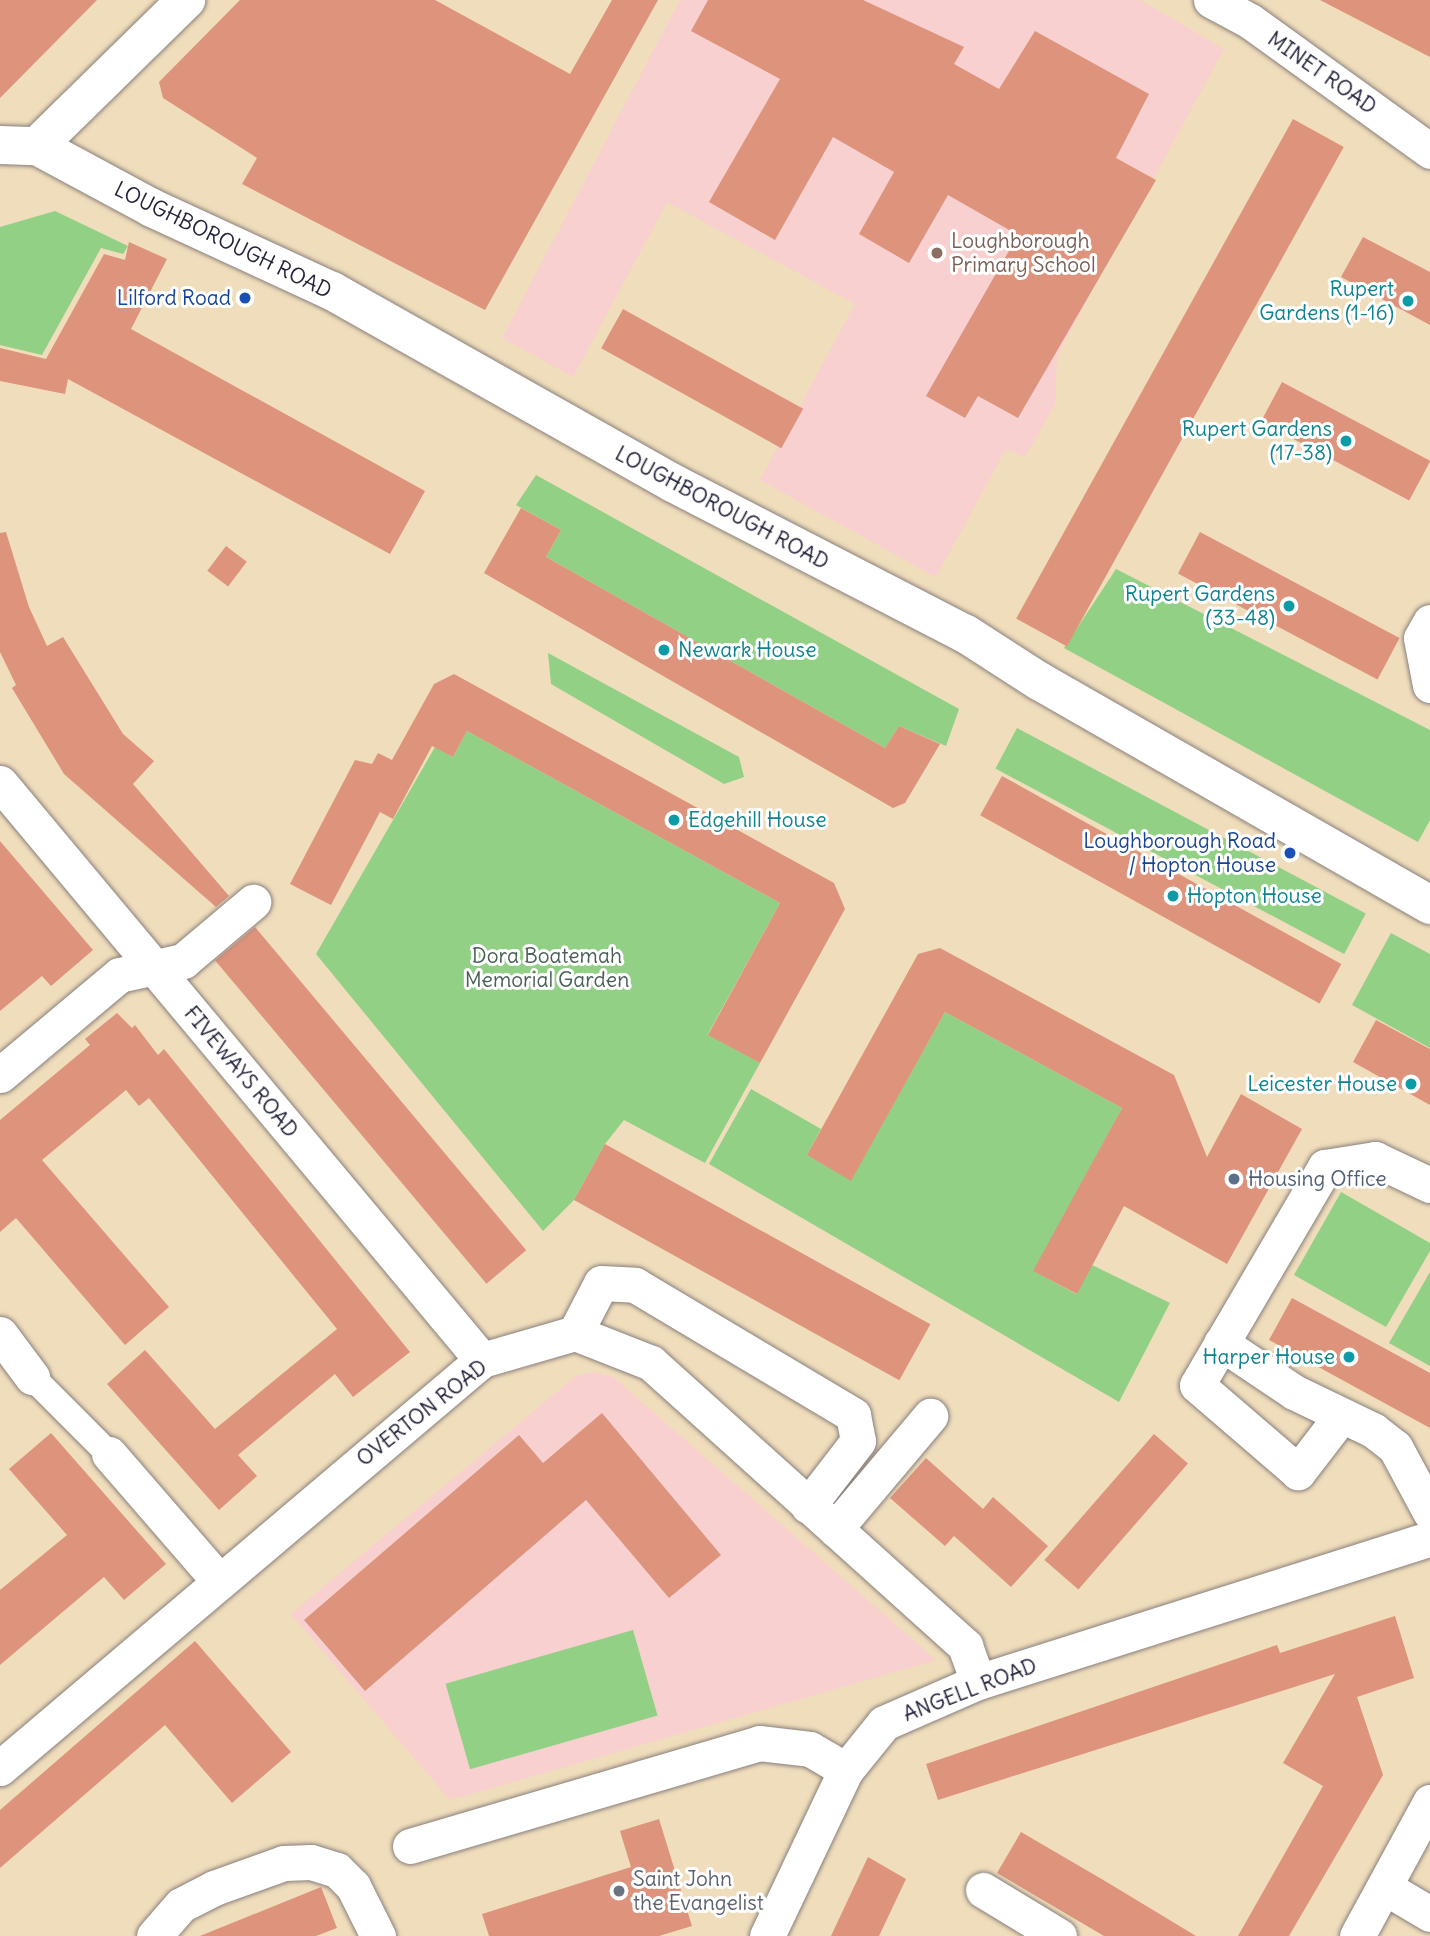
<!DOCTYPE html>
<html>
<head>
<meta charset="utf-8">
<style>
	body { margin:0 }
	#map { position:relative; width:1430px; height:1936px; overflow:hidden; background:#f0ddbc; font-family:Delius,sans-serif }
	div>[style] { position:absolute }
	.built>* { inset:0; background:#f7d0cf }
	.green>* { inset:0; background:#92d085; transform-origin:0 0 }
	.building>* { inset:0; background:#dd937c; transform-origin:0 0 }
	.roads { filter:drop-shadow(0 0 2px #89807c) drop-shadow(0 0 2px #89807c) }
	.pedestrian>* { height:26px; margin:-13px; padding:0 13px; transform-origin:13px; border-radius:13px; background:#fff }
	.minor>* { height:35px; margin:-17.5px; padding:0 17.5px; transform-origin:17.5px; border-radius:17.5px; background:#fff }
	.tertiary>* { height:38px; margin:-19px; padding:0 19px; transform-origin:19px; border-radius:19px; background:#fff }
	.dots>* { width:19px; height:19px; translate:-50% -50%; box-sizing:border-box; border:4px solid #fff; border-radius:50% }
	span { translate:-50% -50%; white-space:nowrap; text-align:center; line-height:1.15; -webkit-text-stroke:6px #fff; paint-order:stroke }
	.street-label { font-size:21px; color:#22223b }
	.education-label { font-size:21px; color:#785e54 }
	.left { translate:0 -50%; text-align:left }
	.culture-label { font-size:21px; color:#0d838f }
	.right { translate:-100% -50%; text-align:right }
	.transit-label { font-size:21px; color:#164399 }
	.park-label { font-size:21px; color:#495f55 }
	.service-label { font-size:21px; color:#4e5e75 }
	.worship-label { font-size:21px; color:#5b616d }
</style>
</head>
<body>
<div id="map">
	<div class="built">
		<div style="clip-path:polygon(680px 0,1140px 0,1224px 49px,1057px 356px,1055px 404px,1025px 457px,1006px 449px,936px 577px,760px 480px,855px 304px,667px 202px,573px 377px,502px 338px)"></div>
		<div style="clip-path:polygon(593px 1372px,613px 1377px,936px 1660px,450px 1800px,291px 1614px,576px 1376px)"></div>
	</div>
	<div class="green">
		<div style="clip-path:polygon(55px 211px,128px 246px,123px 254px,101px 248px,42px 355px,0 345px,0 227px)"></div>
		<div style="clip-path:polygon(536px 475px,959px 709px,946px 746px,899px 726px,885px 748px,546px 557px,561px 530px,516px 505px)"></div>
		<div style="clip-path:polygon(1116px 569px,1430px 730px,1430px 820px,1418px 842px,1064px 648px)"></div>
		<div style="clip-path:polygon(548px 653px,739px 757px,744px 777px,724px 784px,551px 684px)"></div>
		<div style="left:1017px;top:728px;width:395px;height:46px;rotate:28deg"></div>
		<div style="clip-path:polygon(467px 731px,780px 903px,708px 1034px,760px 1063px,705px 1163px,624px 1120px,605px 1144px,574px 1200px,543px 1231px,316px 954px,435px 747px,453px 757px)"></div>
		<div style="clip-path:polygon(1391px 933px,1430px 954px,1430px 1048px,1352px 1005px)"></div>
		<div style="clip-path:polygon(945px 1012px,1122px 1108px,1034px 1271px,1076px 1294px,1092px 1265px,1170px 1303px,1119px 1402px,709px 1164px,751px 1089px,821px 1129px,807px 1155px,851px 1180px)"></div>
		<div style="clip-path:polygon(1341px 1192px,1430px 1243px,1430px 1251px,1386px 1327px,1294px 1275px)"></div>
		<div style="clip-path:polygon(1430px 1272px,1430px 1366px,1389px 1343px)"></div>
		<div style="left:633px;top:1630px;width:89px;height:195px;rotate:74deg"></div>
	</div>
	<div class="building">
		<div style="clip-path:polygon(0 0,97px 0,0 98px)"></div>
		<div style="clip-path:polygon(240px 0,435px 0,570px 74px,612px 0,658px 0,485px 310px,242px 184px,257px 158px,163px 98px,159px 82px)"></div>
		<div style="clip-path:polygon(708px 0,863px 0,964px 47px,954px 64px,999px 89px,1035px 31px,1149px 94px,1116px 158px,1156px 180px,1018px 418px,978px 396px,965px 418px,926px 396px,1018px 235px,948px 195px,909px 263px,859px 234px,894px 172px,833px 137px,775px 240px,709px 202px,780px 79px,691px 31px)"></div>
		<div style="clip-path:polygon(1320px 0,1430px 0,1430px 57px)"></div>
		<div style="left:1293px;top:119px;width:58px;height:571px;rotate:29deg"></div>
		<div style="clip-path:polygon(1363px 237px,1430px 272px,1430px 325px,1341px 277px)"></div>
		<div style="clip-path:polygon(129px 242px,167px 259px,131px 329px,425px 491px,390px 554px,68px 379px,65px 394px,0 381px,0 348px,46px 359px,104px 254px,125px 260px)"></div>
		<div style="left:623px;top:309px;width:206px;height:45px;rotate:29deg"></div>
		<div style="left:1282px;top:382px;width:168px;height:45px;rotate:28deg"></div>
		<div style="clip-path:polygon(521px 508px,561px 530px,546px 557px,885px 748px,899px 726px,940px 744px,905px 803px,893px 808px,484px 573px)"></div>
		<div style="clip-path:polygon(6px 532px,29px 607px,47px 646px,63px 637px,123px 734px,154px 761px,133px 784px,229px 896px,216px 907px,64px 774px,12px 688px,16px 685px,0 652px,0 533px)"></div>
		<div style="left:1200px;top:532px;width:226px;height:47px;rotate:28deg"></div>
		<div style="left:226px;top:546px;width:26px;height:31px;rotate:37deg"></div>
		<div style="clip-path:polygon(454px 674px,834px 883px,845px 909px,760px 1063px,708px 1035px,780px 903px,467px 731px,453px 757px,432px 746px,393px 819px,380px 812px,331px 905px,290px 884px,355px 760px,372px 764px,378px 753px,392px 760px,434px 684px)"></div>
		<div style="left:1002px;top:776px;width:388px;height:45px;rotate:29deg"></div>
		<div style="clip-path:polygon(0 841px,93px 950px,51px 986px,42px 976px,0 1011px)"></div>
		<div style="left:255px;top:927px;width:422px;height:52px;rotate:50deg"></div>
		<div style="clip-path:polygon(940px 948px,1174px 1075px,1207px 1157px,1241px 1094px,1302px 1129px,1227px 1264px,1124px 1206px,1077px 1294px,1033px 1271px,1122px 1108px,945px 1012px,851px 1181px,807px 1155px,918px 954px)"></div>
		<div style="clip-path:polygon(117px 1013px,132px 1028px,135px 1025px,158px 1055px,164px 1049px,410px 1352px,353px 1397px,335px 1374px,238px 1455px,257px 1476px,219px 1510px,107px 1384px,145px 1350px,215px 1429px,337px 1329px,149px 1098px,139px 1106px,126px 1090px,42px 1160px,169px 1307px,125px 1345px,16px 1218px,0 1232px,0 1120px,90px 1045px,85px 1039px)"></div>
		<div style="clip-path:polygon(1376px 1020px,1430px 1049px,1430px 1105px,1353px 1062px)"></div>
		<div style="left:605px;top:1144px;width:372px;height:64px;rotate:29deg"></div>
		<div style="clip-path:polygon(1292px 1298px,1430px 1373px,1430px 1428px,1269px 1340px)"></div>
		<div style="clip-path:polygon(602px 1413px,721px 1555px,669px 1598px,586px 1500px,365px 1691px,304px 1620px,519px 1435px,543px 1463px)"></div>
		<div style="clip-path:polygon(51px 1433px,166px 1564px,124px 1600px,104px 1577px,0 1665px,0 1590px,67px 1535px,9px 1469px)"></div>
		<div style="left:1154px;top:1434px;width:45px;height:167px;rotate:41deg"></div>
		<div style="clip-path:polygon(926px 1458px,983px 1509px,993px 1497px,1048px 1546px,1011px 1587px,954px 1536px,945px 1546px,890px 1498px)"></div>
		<div style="clip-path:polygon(1395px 1616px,1414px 1678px,1357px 1697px,1383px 1775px,1289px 1936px,1238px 1936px,1323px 1786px,1283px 1763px,1335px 1674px,938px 1800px,926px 1764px,1277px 1645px,1280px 1653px)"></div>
		<div style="clip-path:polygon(195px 1641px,291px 1752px,232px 1803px,165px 1725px,0 1868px,0 1810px)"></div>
		<div style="clip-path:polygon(659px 1819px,692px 1926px,659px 1936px,489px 1936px,482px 1914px,631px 1867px,620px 1831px)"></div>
		<div style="clip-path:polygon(1021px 1832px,1105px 1881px,1196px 1936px,1104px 1936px,997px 1873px)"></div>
		<div style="clip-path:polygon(868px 1857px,906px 1879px,879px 1936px,831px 1936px)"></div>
		<div style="clip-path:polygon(321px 1887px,337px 1928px,316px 1936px,200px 1936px)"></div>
	</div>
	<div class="roads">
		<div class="pedestrian">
			<div style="left:32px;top:1377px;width:109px;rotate:45deg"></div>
		</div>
		<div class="minor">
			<div style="left:1211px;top:0;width:44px;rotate:28.3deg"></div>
			<div style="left:1250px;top:21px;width:222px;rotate:35.8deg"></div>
			<div style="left:1430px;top:622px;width:18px;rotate:119deg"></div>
			<div style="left:1421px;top:638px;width:48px;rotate:79.2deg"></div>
			<div style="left:0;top:783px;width:752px;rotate:50.13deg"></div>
			<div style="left:0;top:1075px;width:155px;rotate:-40deg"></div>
			<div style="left:119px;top:975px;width:66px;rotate:-12.3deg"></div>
			<div style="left:183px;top:961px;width:92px;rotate:-40.1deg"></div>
			<div style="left:575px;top:1333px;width:56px;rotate:-62.5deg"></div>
			<div style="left:601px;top:1283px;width:34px;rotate:3deg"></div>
			<div style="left:635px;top:1285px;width:254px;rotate:30.8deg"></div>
			<div style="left:853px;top:1415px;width:26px;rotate:79deg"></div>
			<div style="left:858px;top:1441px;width:82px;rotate:127.6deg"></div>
			<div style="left:0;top:1334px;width:54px;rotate:53.3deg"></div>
			<div style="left:1221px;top:1343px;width:88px;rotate:33.9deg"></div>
			<div style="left:1294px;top:1392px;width:88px;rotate:25.7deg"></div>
			<div style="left:1373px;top:1430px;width:28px;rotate:38deg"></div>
			<div style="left:1395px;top:1447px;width:74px;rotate:61.7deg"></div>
			<div style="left:1341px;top:1416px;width:71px;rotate:127.5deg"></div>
			<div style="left:1298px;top:1472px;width:133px;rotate:-139.3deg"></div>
			<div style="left:1197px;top:1385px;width:253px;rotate:-59.6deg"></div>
			<div style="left:1325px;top:1167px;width:51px;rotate:-9.1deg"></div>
			<div style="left:1375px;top:1159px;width:61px;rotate:25.3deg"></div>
			<div style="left:109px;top:1454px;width:167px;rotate:49.1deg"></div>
			<div style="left:835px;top:1529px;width:148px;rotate:-49.9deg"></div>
			<div style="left:0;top:1768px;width:631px;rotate:-40.25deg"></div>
			<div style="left:482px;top:1360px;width:97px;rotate:-16.2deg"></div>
			<div style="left:575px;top:1333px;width:82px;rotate:21.5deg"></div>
			<div style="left:651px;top:1363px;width:423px;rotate:42deg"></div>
			<div style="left:965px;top:1646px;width:38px;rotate:70deg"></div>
			<div style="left:410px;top:1846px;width:364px;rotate:-16.4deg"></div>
			<div style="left:759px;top:1743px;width:51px;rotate:6.7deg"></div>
			<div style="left:810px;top:1749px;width:42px;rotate:30.3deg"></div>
			<div style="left:1386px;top:1888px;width:51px;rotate:30.6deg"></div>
			<div style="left:983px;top:1890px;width:89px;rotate:31.2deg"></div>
			<div style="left:154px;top:1936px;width:41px;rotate:-48.9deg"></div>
			<div style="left:181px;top:1905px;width:37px;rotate:-27deg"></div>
			<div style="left:214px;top:1888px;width:74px;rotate:-19.7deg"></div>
			<div style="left:284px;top:1863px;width:27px;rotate:-2deg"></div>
			<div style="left:311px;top:1862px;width:27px;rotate:17deg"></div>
			<div style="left:337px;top:1870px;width:23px;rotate:45deg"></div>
			<div style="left:353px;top:1886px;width:56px;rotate:63.4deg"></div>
			<div style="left:767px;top:1936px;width:184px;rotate:-64.6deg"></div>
			<div style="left:846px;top:1770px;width:60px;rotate:-51deg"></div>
			<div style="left:884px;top:1723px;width:103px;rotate:-23.6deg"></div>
			<div style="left:978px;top:1682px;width:474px;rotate:-17.6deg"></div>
			<div style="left:1357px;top:1936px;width:153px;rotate:-61.4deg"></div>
		</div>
		<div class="tertiary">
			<div style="left:0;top:145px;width:37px;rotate:2deg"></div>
			<div style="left:37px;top:146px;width:131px;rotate:28.3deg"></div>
			<div style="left:152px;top:208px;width:198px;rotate:24.8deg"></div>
			<div style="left:332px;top:291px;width:391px;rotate:29.4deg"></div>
			<div style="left:673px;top:483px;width:330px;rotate:27.3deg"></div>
			<div style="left:966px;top:634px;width:87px;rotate:32.8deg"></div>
			<div style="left:1039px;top:681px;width:451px;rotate:29.8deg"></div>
			<div style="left:37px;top:146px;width:209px;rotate:-44.4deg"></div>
		</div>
	</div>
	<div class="dots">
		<div style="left:937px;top:253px;background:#8d6e63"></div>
		<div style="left:245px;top:298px;background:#1a4fb4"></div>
		<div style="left:1408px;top:301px;background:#0f9aa8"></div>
		<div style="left:1346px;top:441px;background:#0f9aa8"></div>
		<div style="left:1289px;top:606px;background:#0f9aa8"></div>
		<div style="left:664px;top:650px;background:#0f9aa8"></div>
		<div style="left:674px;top:820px;background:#0f9aa8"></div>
		<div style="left:1290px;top:853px;background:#1a4fb4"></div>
		<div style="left:1173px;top:896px;background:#0f9aa8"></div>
		<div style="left:1411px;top:1084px;background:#0f9aa8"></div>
		<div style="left:1234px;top:1179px;background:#5c6f8a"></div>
		<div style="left:1349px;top:1357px;background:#0f9aa8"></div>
		<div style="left:619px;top:1891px;background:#6b7280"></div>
	</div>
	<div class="street-label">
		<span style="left:1322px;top:73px;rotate:35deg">MINET ROAD</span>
		<span style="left:223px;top:240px;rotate:26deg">LOUGHBOROUGH ROAD</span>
		<span style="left:722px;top:508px;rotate:28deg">LOUGHBOROUGH ROAD</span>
		<span style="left:241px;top:1072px;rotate:50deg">FIVEWAYS ROAD</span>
		<span style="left:422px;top:1413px;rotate:-38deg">OVERTON ROAD</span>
		<span style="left:970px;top:1690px;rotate:-21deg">ANGELL ROAD</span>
	</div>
	<div class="education-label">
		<span class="left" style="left:951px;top:253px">Loughborough<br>Primary School</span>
	</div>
	<div class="culture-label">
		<span class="right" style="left:1394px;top:301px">Rupert<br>Gardens (1-16)</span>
		<span class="right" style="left:1332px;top:441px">Rupert Gardens<br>(17-38)</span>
		<span class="right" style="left:1275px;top:606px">Rupert Gardens<br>(33-48)</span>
		<span class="left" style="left:678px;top:650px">Newark House</span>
		<span class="left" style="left:688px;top:820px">Edgehill House</span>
		<span class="left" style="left:1187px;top:896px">Hopton House</span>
		<span class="right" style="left:1397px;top:1084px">Leicester House</span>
		<span class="right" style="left:1335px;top:1357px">Harper House</span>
	</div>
	<div class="transit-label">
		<span class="right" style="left:231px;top:298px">Lilford Road</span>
		<span class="right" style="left:1276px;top:853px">Loughborough Road<br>/ Hopton House</span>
	</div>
	<div class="park-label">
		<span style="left:547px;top:968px">Dora Boatemah<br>Memorial Garden</span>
	</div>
	<div class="service-label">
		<span class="left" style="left:1248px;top:1179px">Housing Office</span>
	</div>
	<div class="worship-label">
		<span class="left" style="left:633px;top:1891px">Saint John<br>the Evangelist</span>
	</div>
</div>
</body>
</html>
